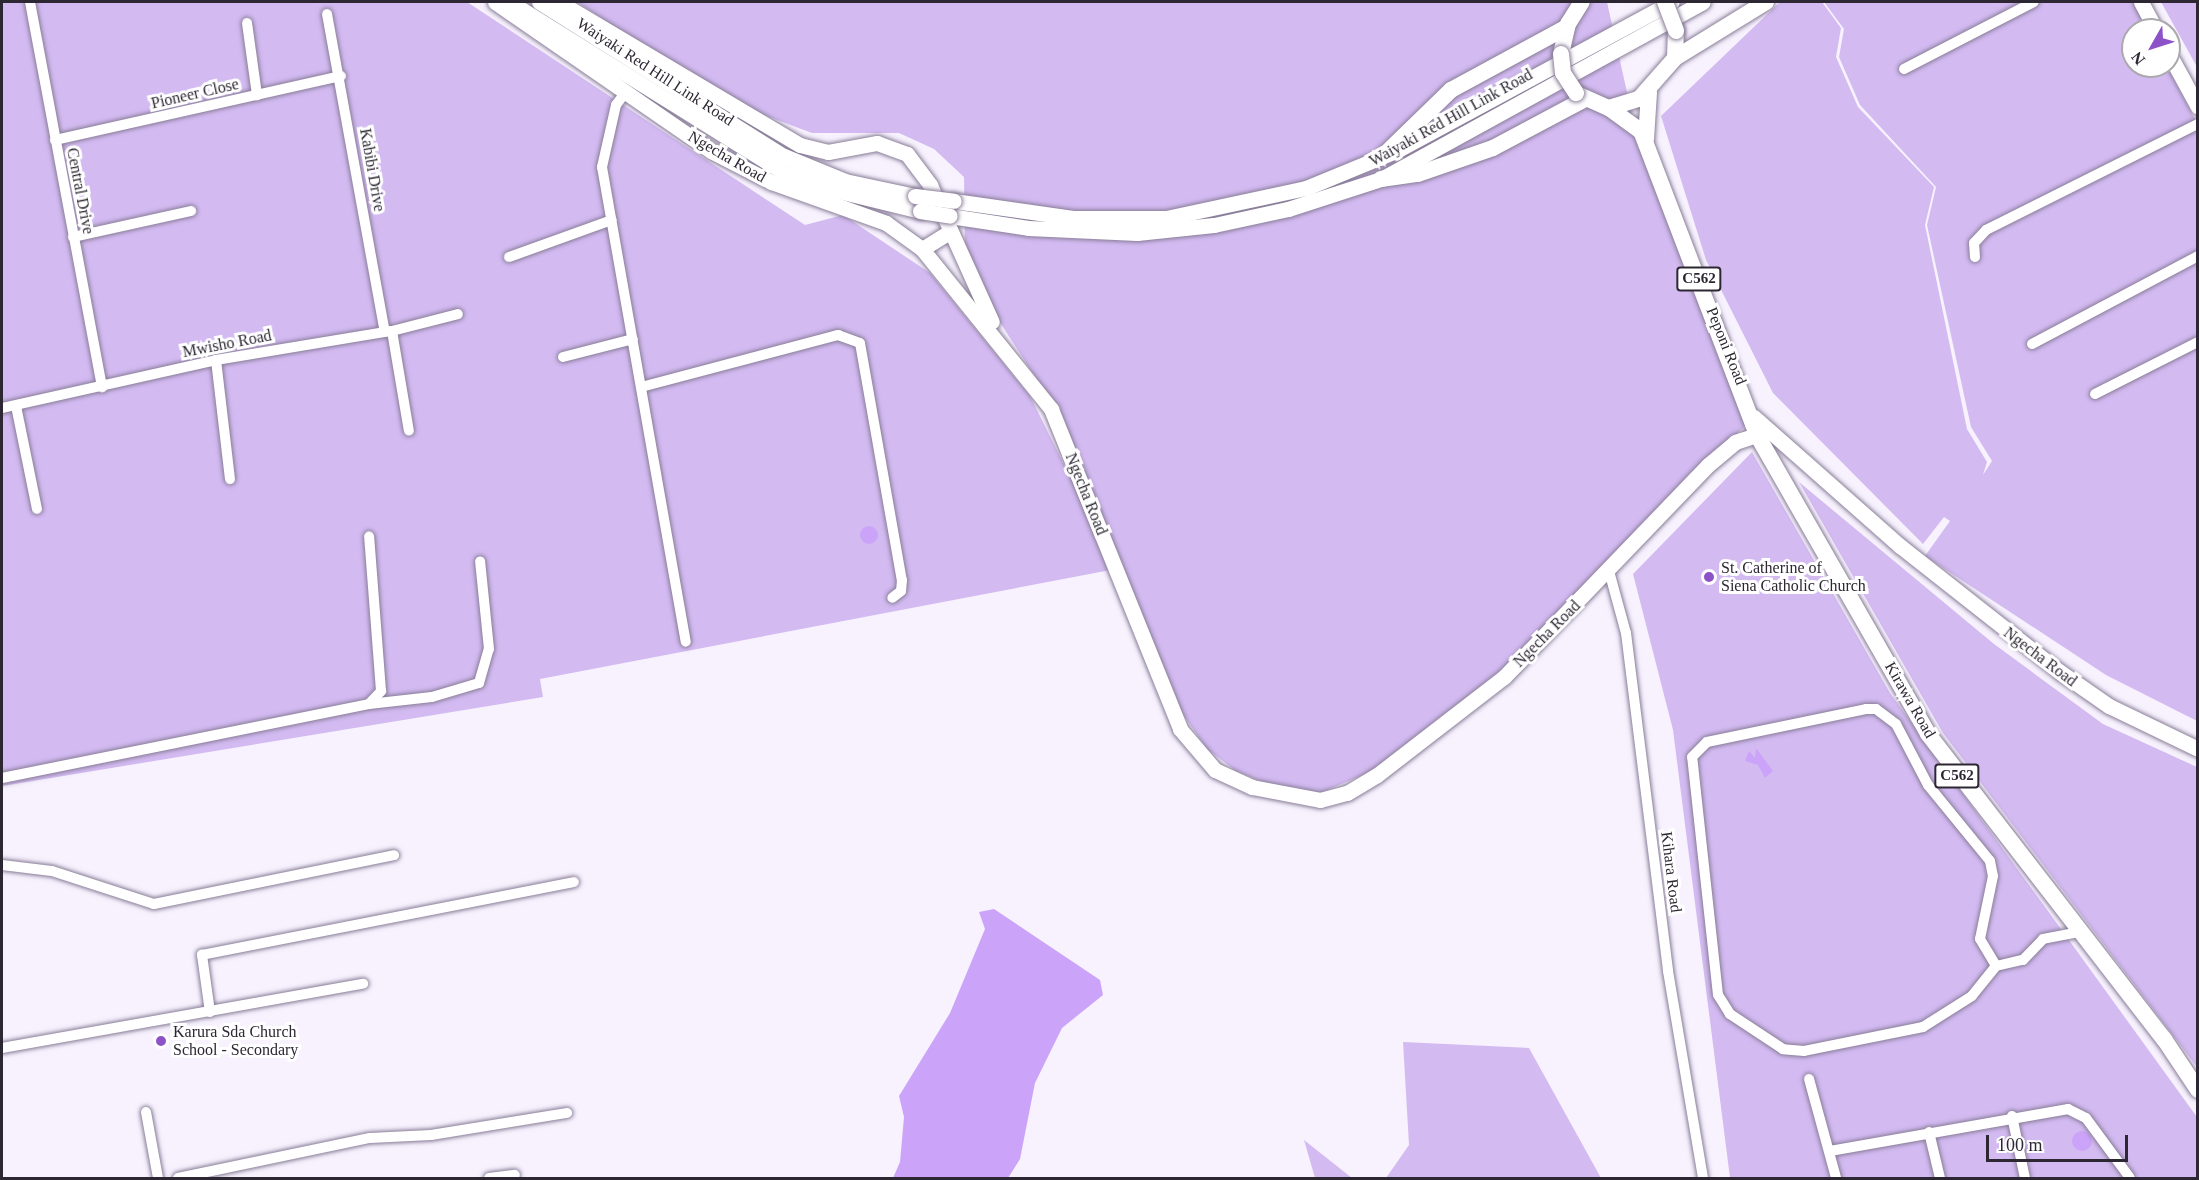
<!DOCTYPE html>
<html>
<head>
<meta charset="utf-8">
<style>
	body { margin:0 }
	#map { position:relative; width:2199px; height:1180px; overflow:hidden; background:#f7f2fe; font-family:Georgia,serif }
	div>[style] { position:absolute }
	.green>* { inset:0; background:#d3bbf2 }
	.water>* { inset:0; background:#cba4f9 }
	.round { border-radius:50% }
	.roads { filter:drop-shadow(0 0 2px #897d98) drop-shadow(0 0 2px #897d98) }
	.street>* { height:10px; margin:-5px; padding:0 5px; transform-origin:5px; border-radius:5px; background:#fff }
	.secondary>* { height:15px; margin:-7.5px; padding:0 7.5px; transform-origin:7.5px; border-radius:7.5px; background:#fff }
	.primary>* { height:16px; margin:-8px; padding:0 8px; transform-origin:8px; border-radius:8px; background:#fff }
	.bridges { filter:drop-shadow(0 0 2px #897d98) drop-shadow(0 0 2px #897d98) }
	.secondary-bridge>* { height:15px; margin:-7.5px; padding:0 7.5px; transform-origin:7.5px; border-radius:7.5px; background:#fff }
	.primary-bridge>* { height:16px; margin:-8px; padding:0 8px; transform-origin:8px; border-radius:8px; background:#fff }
	.dots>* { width:16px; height:16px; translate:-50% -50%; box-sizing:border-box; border:3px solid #fff; border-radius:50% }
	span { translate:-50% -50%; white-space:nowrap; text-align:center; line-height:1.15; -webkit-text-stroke:6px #fff; paint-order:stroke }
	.shield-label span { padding:2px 4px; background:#fff; border:2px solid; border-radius:4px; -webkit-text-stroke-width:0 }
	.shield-label { font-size:15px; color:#2c2732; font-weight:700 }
	.street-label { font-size:16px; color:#2c2732 }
	.poi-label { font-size:16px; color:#2c2732 }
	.left { translate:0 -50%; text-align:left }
	.frame { position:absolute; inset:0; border:3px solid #2c2732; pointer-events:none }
	.north { position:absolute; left:2121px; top:18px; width:60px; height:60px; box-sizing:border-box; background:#fff; border:2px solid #aba9ad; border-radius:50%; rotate:231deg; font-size:16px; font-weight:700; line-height:24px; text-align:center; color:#2c2732 }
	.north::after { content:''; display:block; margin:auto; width:21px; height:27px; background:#8e52c8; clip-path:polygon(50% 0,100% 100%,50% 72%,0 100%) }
	.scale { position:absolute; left:1986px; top:1135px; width:142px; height:27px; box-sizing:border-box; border:3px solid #2c2732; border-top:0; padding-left:8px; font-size:18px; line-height:21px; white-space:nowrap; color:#2c2732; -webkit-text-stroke:4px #fff; paint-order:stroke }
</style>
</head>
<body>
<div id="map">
	<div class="green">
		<div style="clip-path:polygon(2px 2px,467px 2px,805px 225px,843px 215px,930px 273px,1030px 396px,1116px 569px,540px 679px,543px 697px,2px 786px)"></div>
		<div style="clip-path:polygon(577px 2px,1607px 2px,1638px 142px,1748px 424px,1690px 473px,1503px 677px,1370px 772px,1320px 793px,1280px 789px,1236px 771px,1207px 749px,1177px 706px,1056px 409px,990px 307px,965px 251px,964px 177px,934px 149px,899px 133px,812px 133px,753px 111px,698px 82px)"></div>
		<div style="clip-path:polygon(1780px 2px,1822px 2px,1841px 28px,1836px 57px,1858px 107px,1934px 187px,1925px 225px,1967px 429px,1987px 462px,1983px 475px,1992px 461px,1971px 427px,1927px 225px,1936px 187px,1860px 105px,1839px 57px,1844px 29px,1824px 2px,2133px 2px,2148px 30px,2133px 30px,2133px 66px,2167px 66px,2197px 123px,2197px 721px,2106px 675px,1925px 556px,1950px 521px,1944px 517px,1923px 544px,1773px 393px,1706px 260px,1661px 116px)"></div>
		<div style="clip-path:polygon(2161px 2px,2197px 2px,2197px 67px)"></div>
		<div style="clip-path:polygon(1752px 452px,1890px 693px,2197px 1117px,2197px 1178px,1730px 1178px,1673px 730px,1633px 574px)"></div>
		<div style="clip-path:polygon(1799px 482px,1994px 644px,2103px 724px,2197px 767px,2197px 1067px,1943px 733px)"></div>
		<div style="clip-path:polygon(1403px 1042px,1529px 1048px,1601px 1178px,1386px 1178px,1409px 1145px)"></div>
		<div style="clip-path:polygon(1304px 1140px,1352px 1178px,1315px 1178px)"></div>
	</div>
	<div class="water">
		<div class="round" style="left:860px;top:526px;width:18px;height:18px"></div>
		<div style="clip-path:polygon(1756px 748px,1773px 771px,1765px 778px,1758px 765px,1745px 761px,1749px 751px,1755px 758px)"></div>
		<div style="clip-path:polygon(994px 909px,1100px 980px,1103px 995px,1062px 1028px,1035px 1083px,1020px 1159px,1008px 1178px,893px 1178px,900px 1162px,904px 1117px,899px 1096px,950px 1013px,985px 929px,979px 912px)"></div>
		<div class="round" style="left:2072px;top:1131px;width:20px;height:20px"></div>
	</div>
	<div class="roads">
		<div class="street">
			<div style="left:30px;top:2px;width:392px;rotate:79.4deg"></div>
			<div style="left:327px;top:14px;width:323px;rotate:79.7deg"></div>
			<div style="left:247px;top:23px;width:73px;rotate:82.1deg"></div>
			<div style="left:1904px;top:69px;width:146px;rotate:-27.3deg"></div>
			<div style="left:625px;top:93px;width:15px;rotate:127deg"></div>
			<div style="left:616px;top:105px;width:64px;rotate:102.7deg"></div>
			<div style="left:602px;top:167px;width:482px;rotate:80deg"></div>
			<div style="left:55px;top:140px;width:293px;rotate:-12.6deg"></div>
			<div style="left:73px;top:237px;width:121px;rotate:-12.4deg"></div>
			<div style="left:509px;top:257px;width:109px;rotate:-19.8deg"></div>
			<div style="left:1975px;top:257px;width:14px;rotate:-94deg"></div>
			<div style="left:1974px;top:243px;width:18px;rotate:-47deg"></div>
			<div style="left:1986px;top:230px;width:237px;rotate:-26.6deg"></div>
			<div style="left:392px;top:331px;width:101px;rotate:80.4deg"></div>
			<div style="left:2032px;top:344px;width:188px;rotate:-27.9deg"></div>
			<div style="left:563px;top:357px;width:72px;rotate:-14.4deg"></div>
			<div style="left:216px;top:360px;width:120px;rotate:83.3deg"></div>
			<div style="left:645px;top:386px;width:200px;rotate:-14.8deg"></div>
			<div style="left:838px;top:335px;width:23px;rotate:20deg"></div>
			<div style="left:860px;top:343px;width:241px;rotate:80deg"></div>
			<div style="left:902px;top:580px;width:11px;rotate:95deg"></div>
			<div style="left:901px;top:591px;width:11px;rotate:142deg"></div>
			<div style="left:2095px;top:394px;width:115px;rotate:-26.8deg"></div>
			<div style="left:16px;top:406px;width:105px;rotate:78.5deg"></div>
			<div style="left:2px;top:408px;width:219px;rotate:-12.6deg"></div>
			<div style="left:216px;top:360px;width:178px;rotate:-9.4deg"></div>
			<div style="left:392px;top:331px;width:68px;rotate:-14.4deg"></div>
			<div style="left:1609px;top:571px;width:64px;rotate:74.7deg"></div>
			<div style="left:1626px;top:633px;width:341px;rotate:82.9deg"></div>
			<div style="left:1668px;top:971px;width:210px;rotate:80.4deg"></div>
			<div style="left:369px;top:704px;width:63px;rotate:-6.3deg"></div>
			<div style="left:432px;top:697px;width:49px;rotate:-16.6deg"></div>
			<div style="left:479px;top:683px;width:35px;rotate:-74deg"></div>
			<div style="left:489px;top:649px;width:88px;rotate:-95.8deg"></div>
			<div style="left:1866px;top:709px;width:10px"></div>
			<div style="left:1876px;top:709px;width:25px;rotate:37deg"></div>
			<div style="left:1896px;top:724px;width:69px;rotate:62.3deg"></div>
			<div style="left:1928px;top:785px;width:98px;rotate:50.8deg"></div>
			<div style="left:1990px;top:861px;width:15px;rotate:79deg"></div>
			<div style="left:1993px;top:876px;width:64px;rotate:101.7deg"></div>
			<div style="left:1980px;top:939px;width:31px;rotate:59deg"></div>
			<div style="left:1996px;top:966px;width:38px;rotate:129deg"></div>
			<div style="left:1972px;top:996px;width:58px;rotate:147.7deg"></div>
			<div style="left:1923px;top:1027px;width:121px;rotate:168.6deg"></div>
			<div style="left:1804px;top:1051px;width:21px;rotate:-175deg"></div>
			<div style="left:1783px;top:1049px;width:64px;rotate:-146.6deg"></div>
			<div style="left:1730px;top:1014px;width:22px;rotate:-122deg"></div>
			<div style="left:1718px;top:995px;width:239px;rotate:-96.2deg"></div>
			<div style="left:1692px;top:757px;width:21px;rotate:-45deg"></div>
			<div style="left:1707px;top:742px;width:162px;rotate:-11.7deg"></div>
			<div style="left:2px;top:778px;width:374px;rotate:-11.4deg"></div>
			<div style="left:369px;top:704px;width:18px;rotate:-47deg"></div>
			<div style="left:381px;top:691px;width:155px;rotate:-94.4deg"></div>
			<div style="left:2px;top:865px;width:50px;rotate:6.8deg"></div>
			<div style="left:52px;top:871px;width:107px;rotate:17.9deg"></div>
			<div style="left:154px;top:904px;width:245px;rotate:-11.5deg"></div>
			<div style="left:1996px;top:966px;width:28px;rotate:-13deg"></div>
			<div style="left:2023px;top:960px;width:29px;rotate:-46deg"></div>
			<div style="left:2043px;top:939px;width:38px;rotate:-11deg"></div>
			<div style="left:210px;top:1012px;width:58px;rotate:-98deg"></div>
			<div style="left:202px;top:955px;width:379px;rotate:-11.1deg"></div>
			<div style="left:2px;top:1048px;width:367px;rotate:-10.1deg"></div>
			<div style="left:1809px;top:1079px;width:103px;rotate:74.7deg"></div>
			<div style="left:146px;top:1112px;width:67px;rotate:79.7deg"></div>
			<div style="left:2012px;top:1116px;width:63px;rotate:78.2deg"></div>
			<div style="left:1929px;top:1132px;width:47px;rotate:76.6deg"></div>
			<div style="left:1830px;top:1151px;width:242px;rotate:-10deg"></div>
			<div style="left:2068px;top:1109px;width:20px;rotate:27deg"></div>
			<div style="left:2086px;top:1118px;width:74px;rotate:53.7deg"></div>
			<div style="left:178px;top:1178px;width:196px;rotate:-11.8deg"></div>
			<div style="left:370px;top:1138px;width:61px;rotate:-2.8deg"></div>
			<div style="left:431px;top:1135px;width:138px;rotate:-9.2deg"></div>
			<div style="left:489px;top:1178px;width:26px;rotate:-7deg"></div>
		</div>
		<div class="secondary">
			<div style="left:495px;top:2px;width:262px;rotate:34.6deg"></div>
			<div style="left:711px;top:151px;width:68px;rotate:27.3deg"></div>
			<div style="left:771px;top:182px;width:122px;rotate:19.6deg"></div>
			<div style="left:886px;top:223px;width:44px;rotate:35.8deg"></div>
			<div style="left:922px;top:249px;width:206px;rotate:51.1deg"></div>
			<div style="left:1051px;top:409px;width:345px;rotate:68deg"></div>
			<div style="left:1180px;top:729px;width:54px;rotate:49.5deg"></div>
			<div style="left:1215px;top:770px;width:41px;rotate:24.7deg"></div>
			<div style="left:1252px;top:787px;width:69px;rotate:10.8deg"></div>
			<div style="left:1320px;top:800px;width:28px;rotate:-15deg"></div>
			<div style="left:1347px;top:793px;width:35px;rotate:-31deg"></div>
			<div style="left:1377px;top:775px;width:160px;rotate:-37.7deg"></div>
			<div style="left:1504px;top:677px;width:294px;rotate:-46.1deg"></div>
			<div style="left:1708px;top:465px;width:35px;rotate:-40deg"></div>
			<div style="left:1735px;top:442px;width:23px;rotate:-18deg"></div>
			<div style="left:510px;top:2px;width:320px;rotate:31.9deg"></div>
			<div style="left:782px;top:171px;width:47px;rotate:21.1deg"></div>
			<div style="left:826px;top:188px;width:97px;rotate:13.7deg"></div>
			<div style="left:539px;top:2px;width:289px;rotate:32.2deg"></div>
			<div style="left:784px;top:156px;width:66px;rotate:22.3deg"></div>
			<div style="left:845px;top:181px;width:72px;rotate:12.1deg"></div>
			<div style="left:559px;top:2px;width:280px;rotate:30.7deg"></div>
			<div style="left:800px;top:145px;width:29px;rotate:14deg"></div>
			<div style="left:828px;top:152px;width:50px;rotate:-10.4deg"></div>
			<div style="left:877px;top:143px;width:32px;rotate:20deg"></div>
			<div style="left:907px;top:154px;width:39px;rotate:53deg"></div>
			<div style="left:930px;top:185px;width:150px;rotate:65.7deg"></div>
			<div style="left:2141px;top:2px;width:32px;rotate:62deg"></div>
			<div style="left:2169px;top:54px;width:60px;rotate:61.3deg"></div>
			<div style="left:954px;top:201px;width:120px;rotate:8.1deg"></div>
			<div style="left:1073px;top:218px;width:93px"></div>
			<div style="left:1166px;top:218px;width:143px;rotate:-12.1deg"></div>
			<div style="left:1306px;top:188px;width:100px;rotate:-22.4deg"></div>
			<div style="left:1398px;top:150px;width:311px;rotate:-28.4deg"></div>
			<div style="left:950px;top:216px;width:79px;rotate:8.7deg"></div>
			<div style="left:1028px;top:228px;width:109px;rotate:2.6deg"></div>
			<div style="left:1137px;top:233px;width:77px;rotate:-5.9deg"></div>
			<div style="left:1214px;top:225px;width:76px;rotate:-12.2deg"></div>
			<div style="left:1288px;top:209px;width:98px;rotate:-17.9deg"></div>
			<div style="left:1381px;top:179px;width:367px;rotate:-28.8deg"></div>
			<div style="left:922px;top:249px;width:31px;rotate:-32deg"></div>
			<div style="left:1754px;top:417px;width:195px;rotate:41.5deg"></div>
			<div style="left:1900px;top:546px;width:204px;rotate:38.2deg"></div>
			<div style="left:2060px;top:672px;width:60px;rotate:34.8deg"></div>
			<div style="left:2109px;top:706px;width:99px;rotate:25.8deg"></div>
		</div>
		<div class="primary">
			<div style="left:1561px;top:54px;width:31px;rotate:-77deg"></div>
			<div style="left:1568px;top:24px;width:26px;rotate:-58deg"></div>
			<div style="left:1675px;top:58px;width:107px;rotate:-31.6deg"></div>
			<div style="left:1577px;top:94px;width:35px;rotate:24deg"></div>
			<div style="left:1609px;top:108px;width:31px;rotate:-17deg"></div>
			<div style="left:1639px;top:99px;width:55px;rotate:-48.7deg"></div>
			<div style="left:1675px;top:58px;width:27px;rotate:-88deg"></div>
			<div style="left:1609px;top:108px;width:39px;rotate:36deg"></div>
			<div style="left:1641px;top:131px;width:325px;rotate:69.1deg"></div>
			<div style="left:1757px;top:435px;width:344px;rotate:60.2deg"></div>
			<div style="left:1928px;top:734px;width:386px;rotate:52.3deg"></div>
			<div style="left:2164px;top:1039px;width:61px;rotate:56.3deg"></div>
			<div style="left:1646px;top:139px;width:47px;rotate:-86.3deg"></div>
			<div style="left:1381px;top:158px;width:98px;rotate:-44.2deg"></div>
			<div style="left:1451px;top:90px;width:132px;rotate:-28.5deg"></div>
			<div style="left:1381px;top:179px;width:37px;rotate:-8deg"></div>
			<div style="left:1418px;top:174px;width:79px;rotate:-19.1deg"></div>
			<div style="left:1493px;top:148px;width:104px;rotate:-28deg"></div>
		</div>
	</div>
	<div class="bridges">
		<div class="secondary-bridge">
			<div style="left:915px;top:196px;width:39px;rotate:7deg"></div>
			<div style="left:920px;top:211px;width:30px;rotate:9deg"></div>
		</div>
		<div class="primary-bridge">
			<div style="left:1665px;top:2px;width:31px;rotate:69deg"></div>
			<div style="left:1561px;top:54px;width:19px;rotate:84deg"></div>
			<div style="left:1563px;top:73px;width:24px;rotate:57deg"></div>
		</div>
	</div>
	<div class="dots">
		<div style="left:1709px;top:577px;background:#8e52c8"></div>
		<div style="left:161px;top:1041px;background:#8e52c8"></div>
	</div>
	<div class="shield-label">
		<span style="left:1699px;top:279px">C562</span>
		<span style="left:1957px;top:776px">C562</span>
	</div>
	<div class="street-label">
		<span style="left:655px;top:72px;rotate:33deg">Waiyaki Red Hill Link Road</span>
		<span style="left:195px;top:94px;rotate:-13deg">Pioneer Close</span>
		<span style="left:1451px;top:118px;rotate:-29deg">Waiyaki Red Hill Link Road</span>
		<span style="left:727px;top:157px;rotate:30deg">Ngecha Road</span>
		<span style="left:372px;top:170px;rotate:80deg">Kabibi Drive</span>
		<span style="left:80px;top:191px;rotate:79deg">Central Drive</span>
		<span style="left:227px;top:344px;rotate:-11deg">Mwisho Road</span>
		<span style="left:1726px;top:346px;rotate:68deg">Peponi Road</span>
		<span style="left:1086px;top:494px;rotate:68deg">Ngecha Road</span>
		<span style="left:1547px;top:634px;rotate:-45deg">Ngecha Road</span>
		<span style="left:2040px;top:657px;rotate:37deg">Ngecha Road</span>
		<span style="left:1910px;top:700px;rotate:60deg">Kirawa Road</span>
		<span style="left:1671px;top:872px;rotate:83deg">Kihara Road</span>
	</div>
	<div class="poi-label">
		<span class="left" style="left:1721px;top:577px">St. Catherine of<br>Siena Catholic Church</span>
		<span class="left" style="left:173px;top:1041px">Karura Sda Church<br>School - Secondary</span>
	</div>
	<div class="frame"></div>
	<div class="north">N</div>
	<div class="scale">100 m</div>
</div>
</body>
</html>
